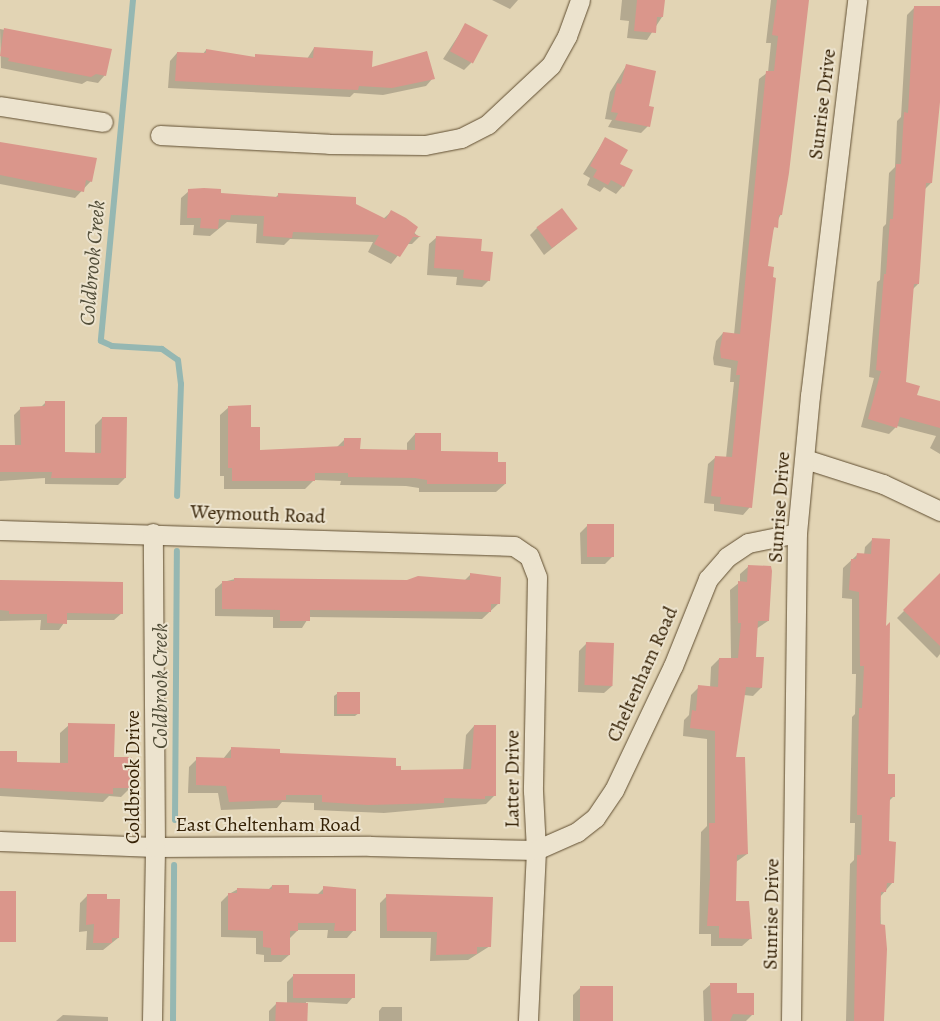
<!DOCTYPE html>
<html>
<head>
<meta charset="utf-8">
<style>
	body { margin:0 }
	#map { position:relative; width:940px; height:1021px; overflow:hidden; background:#e2d4b4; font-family:Alegreya,serif }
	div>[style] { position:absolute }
	.shadow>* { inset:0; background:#0003 }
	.stream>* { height:6px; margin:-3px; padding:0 3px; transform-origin:3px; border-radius:3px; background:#95b7b2 }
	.building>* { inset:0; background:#da968b; transform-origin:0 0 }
	.roads { filter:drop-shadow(0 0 1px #604e31) drop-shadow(0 0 1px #604e31) }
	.minor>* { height:19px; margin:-9.5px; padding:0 9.5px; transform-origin:9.5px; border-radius:9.5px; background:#ece3ce }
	span { translate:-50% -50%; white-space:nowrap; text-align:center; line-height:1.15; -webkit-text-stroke:4px #ece3ce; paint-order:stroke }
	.street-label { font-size:20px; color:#352105 }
	.water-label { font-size:21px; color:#524e39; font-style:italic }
</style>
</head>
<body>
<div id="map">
	<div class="shadow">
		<div style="clip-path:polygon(492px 0,518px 0,510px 9px)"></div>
		<div style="clip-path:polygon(622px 0,663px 0,662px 17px,647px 40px,627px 38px,629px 21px,620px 20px)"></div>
		<div style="clip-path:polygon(771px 0,808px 0,781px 214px,772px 232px,767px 267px,750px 507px,743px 515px,714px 511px,714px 504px,704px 503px,708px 464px,716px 457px,726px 458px,734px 382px,730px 382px,731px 368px,714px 365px,713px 358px,716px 341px,723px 333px,734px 335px,759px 79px,768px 72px,771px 43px,766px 43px)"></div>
		<div style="clip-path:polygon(915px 7px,940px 9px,940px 84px,931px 183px,924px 190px,918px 284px,912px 290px,904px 383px,916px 396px,940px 404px,940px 454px,930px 448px,936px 436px,897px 426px,889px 434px,861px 427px,874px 378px,869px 377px,877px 282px,880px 280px,883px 227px,886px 224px,889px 173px,895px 167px,897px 121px,901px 117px,907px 15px)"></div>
		<div style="clip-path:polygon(466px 24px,471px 63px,464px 70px,443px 59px)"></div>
		<div style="clip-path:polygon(0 29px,110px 50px,105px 75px,98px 83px,87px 81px,82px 84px,1px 68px)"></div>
		<div style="clip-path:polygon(314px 48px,371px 68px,433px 78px,426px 86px,383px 95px,354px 93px,350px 97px,168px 88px,170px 61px,177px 53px,202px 55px,206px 50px,253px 58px,307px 59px)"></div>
		<div style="clip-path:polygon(626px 66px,647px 107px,648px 126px,641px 133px,608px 127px,612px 120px,605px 119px,610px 92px)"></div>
		<div style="clip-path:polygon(605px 139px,618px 164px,623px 186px,616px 194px,604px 187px,600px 192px,587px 185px,590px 178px,583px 174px)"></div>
		<div style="clip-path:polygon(0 144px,91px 181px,75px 198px,0 184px)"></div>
		<div style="clip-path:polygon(189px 191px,275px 198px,279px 194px,354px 205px,383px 219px,391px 212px,419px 237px,412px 244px,407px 244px,391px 264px,368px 252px,373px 242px,290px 239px,284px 245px,256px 243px,257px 224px,227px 222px,210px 236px,193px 235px,194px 225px,180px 225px,181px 198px)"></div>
		<div style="clip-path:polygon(537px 228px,576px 229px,544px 255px,530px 235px)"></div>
		<div style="clip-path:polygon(437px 237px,480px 252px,489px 280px,482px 287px,456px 285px,457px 277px,427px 275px,429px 244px)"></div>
		<div style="clip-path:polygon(46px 402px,63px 454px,95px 454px,95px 425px,102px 418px,125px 478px,118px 485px,45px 484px,45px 478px,0 481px,0 447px,15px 446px,14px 415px,21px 408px,40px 408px)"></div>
		<div style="clip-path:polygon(229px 407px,250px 429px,259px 452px,336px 448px,345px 439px,359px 450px,407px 451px,407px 443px,415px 434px,440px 452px,497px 463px,505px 484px,496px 492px,419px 492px,419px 488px,406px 486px,340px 485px,341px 481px,314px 480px,305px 489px,224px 489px,224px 476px,220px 476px,220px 415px)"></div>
		<div style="clip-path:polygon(588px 525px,612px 557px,605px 564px,581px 564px,580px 533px)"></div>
		<div style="clip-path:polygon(873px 539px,885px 630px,886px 775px,893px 797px,888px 802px,888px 843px,893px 882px,880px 897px,884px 1021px,846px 1021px,850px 864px,854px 860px,855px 823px,850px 823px,852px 717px,855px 714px,856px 674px,852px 674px,852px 599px,842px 598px,843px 568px,857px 555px,864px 555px,865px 547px)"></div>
		<div style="clip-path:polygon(749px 566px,768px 621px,756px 629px,754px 658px,761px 688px,753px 696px,744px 695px,735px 758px,747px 854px,736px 862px,735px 902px,751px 938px,742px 946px,711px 946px,711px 934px,699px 934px,701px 832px,707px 826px,707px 739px,683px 736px,684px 720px,689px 715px,691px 695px,699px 687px,710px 688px,711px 667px,719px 659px,731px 659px,730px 590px,740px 582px,740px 574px)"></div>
		<div style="clip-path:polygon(471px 574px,499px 603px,482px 619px,309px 617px,302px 628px,273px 628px,273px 617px,215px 616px,215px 589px,223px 582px,235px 579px,464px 581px)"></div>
		<div style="clip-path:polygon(940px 575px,940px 654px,937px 658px,897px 618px)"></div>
		<div style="clip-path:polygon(0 583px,122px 613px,114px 620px,66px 620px,59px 630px,40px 630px,41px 620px,0 621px)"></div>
		<div style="clip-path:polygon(586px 644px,612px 686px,604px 693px,578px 692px,579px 651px)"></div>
		<div style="clip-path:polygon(338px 693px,359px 713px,355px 716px,334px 716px,334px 696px)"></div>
		<div style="clip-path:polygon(69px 725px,113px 758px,130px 788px,121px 797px,109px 796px,103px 802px,0 796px,0 752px,16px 763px,60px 764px,60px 733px)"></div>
		<div style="clip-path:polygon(474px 726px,494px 796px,486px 804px,384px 813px,314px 810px,314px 803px,282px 802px,277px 808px,221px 810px,218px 793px,188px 793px,189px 767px,197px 759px,223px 759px,231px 749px,395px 767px,400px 772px,463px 770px,466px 735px)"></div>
		<div style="clip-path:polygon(272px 886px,288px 894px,317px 895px,324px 888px,354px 930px,347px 938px,327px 938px,328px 930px,298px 930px,289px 939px,289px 955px,281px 962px,264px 962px,264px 955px,256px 954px,256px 938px,221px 937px,221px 902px,229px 894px,238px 889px,268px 890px)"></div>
		<div style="clip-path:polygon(87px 896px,106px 900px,118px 938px,103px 950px,86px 950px,87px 931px,79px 932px,80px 903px)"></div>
		<div style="clip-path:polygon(387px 896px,490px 946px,468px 960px,430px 961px,431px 938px,380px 938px,380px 903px)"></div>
		<div style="clip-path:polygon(293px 976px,353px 997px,347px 1004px,306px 1002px,306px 1021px,269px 1021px,269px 1011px,276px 1004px,287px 1004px,287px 982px)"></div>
		<div style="clip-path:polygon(711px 984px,735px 994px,753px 1014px,746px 1021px,704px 1021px,703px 991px)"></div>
		<div style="clip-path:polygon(580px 988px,611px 1021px,573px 1021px,573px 995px)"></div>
		<div style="clip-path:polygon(382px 1007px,402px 1007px,402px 1021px,379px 1021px,379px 1011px)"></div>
		<div style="clip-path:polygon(63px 1015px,108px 1017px,108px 1021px,56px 1021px)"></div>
	</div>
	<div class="stream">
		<div style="left:133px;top:0;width:342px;rotate:95.4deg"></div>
		<div style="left:101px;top:341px;width:12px;rotate:24deg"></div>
		<div style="left:112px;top:346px;width:50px;rotate:3.4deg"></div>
		<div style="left:162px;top:349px;width:19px;rotate:35deg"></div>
		<div style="left:178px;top:360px;width:24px;rotate:83deg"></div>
		<div style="left:181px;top:384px;width:112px;rotate:92deg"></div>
		<div style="left:175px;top:820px;width:269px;rotate:-89.6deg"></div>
		<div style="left:173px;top:1021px;width:156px;rotate:-89.6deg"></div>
	</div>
	<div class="building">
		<div style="clip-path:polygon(637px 0,665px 0,663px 17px,657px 17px,656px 33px,634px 31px)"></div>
		<div style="clip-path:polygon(777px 0,809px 0,789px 173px,782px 215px,779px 215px,778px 228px,774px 227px,768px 266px,774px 267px,773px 277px,776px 278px,752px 508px,720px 504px,721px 497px,711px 496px,715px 456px,732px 457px,740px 375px,736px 375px,738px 361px,721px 358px,720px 349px,723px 332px,740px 334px,766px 71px,774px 71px,778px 36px,772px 35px)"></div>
		<div style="clip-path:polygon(914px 6px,940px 6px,940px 102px,932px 183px,926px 183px,919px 284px,914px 284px,906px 382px,920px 386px,917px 395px,940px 401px,940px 428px,900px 417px,897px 428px,868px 419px,881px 371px,876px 370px,884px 274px,886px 274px,890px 219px,893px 219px,896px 164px,901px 164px,904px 112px,908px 113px)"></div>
		<div style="left:465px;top:23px;width:26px;height:32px;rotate:28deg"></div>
		<div style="clip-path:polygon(4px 28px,112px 49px,106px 76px,96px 74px,91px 77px,8px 61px,9px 58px,0 56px)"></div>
		<div style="clip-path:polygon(314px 47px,373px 51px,372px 67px,427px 51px,435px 79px,392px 88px,359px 86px,358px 90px,175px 81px,177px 52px,206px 53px,206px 49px,255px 57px,255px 54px,313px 58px)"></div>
		<div style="clip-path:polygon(626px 64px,656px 71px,649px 106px,654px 107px,650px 127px,615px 120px,618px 113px,611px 112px,617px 83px,621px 84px)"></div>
		<div style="clip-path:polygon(605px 137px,628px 150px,620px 164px,633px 170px,624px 187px,611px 180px,608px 185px,593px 177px,597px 170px,590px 166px)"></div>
		<div style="clip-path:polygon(0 142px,97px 158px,92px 182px,86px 180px,84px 192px,0 175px)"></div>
		<div style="clip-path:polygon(204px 188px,221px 189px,221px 193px,278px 197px,278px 193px,356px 197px,356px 204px,386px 219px,391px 210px,406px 218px,418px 227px,414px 234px,421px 237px,413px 237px,400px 257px,374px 244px,379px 235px,293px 232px,292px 238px,263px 236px,264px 216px,231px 215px,230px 220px,219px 219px,218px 229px,200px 228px,201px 218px,187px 218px,188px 189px)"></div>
		<div style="left:562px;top:208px;width:26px;height:32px;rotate:53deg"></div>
		<div style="clip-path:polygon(436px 236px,482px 239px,481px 251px,493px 252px,490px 281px,463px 278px,464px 270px,434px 268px)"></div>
		<div style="clip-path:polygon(45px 401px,65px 401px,65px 452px,101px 453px,102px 417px,127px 417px,126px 478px,51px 478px,52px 472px,0 472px,0 445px,21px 445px,20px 407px,45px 406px)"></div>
		<div style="clip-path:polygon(251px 405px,251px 427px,260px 427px,260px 450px,344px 446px,344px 438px,361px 438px,360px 449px,415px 450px,415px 433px,441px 433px,441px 451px,498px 452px,498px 462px,506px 462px,506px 484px,427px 484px,427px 480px,415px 478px,348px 477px,348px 473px,315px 473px,315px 481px,232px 481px,232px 468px,228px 468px,228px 406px)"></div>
		<div style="left:587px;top:524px;width:27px;height:33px"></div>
		<div style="clip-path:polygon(872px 538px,890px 539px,886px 626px,890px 622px,888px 774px,895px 774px,895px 797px,890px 797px,889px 841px,896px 842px,894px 883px,887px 883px,886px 892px,881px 892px,880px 924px,885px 925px,887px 949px,884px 1021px,854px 1021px,857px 855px,861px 855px,862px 815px,857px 815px,859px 708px,862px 708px,864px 666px,860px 666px,859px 592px,849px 590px,851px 559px,856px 559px,857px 553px,871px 554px)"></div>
		<div style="clip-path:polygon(748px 565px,771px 566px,772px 571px,769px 621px,758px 621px,756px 657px,764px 657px,762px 688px,746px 687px,736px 757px,745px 757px,748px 854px,737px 855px,736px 901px,749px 901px,752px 939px,719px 938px,719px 926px,707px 926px,710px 877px,709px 823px,715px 823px,715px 731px,690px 728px,692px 710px,696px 711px,698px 685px,718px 687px,719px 658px,738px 658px,741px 623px,738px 623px,738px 581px,747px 582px)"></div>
		<div style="clip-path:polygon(470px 573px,501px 577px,500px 604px,491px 604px,491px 612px,310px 610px,310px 621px,280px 621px,280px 610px,222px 609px,222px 581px,234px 581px,234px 578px,407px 580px,418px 576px,470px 580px)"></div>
		<div style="clip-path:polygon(940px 573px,940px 646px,903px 610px)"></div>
		<div style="clip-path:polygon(0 580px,123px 582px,123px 614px,67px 613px,67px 624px,47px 623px,47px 614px,9px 614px,9px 611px,0 610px)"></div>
		<div style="left:586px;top:642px;width:28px;height:43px;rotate:2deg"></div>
		<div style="left:337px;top:692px;width:23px;height:22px"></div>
		<div style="clip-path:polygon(68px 723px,115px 724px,114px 757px,132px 757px,131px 788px,113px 788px,113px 794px,0 788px,0 751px,17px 751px,17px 762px,68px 763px)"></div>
		<div style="clip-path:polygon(474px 725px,496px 725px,496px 796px,485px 796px,485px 799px,444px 798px,444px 803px,368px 805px,322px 802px,322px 795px,286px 795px,286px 800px,229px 802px,226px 786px,196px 785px,196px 757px,231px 758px,231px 747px,280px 749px,280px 753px,396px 758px,396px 766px,401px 766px,401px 770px,471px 769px)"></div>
		<div style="clip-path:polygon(272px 885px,289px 885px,289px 893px,323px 894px,323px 886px,356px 889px,356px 931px,334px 931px,335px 923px,298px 923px,298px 931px,290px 931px,290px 955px,271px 955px,271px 948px,263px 947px,263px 931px,228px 930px,228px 893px,237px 893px,237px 888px,272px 889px)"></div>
		<div style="left:0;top:891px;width:16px;height:51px"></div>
		<div style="clip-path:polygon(87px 894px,107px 894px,107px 899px,120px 899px,119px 938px,112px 938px,112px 943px,93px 943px,94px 924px,86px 925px)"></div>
		<div style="clip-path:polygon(386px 894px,493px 897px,491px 947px,477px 947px,477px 954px,436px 955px,437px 932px,387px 931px)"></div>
		<div style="left:355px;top:974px;width:24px;height:62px;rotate:90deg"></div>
		<div style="clip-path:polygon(710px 983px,737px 983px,737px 993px,754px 993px,754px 1015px,733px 1014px,730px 1021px,712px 1021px)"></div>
		<div style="left:580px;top:986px;width:33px;height:35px"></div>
		<div style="left:276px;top:1002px;width:32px;height:19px;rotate:2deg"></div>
	</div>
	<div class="roads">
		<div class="minor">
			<div style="left:0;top:106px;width:104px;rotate:8.8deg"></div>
			<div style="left:160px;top:135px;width:169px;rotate:3deg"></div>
			<div style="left:329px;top:144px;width:96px;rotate:0.6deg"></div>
			<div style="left:425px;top:145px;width:37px;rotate:-11deg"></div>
			<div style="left:461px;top:138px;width:30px;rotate:-27deg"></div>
			<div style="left:488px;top:124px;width:86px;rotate:-43.1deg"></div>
			<div style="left:551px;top:65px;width:33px;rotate:-61deg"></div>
			<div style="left:567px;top:36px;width:38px;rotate:-70deg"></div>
			<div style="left:805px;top:459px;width:82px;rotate:17.8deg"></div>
			<div style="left:883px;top:484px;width:63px;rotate:25.3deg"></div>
			<div style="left:0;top:530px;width:514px;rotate:1.78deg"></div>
			<div style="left:514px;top:546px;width:18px;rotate:34deg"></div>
			<div style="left:529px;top:556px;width:22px;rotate:69deg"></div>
			<div style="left:537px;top:577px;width:214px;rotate:91.1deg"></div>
			<div style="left:533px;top:791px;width:59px;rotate:87.1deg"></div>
			<div style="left:536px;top:850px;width:171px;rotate:92.7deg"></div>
			<div style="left:0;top:841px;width:155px;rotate:2.2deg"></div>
			<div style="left:155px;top:847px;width:215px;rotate:-0.3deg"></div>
			<div style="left:370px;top:846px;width:166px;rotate:1.4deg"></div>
			<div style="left:536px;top:850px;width:45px;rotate:-23.7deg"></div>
			<div style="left:577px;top:832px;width:23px;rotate:-38deg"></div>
			<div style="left:595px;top:818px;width:34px;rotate:-56deg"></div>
			<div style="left:614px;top:790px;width:137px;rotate:-64.6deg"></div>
			<div style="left:673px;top:666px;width:94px;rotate:-68.1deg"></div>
			<div style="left:708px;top:579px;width:29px;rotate:-49deg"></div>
			<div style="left:727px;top:557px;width:25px;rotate:-34deg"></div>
			<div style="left:748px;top:543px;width:50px;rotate:-11.5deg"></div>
			<div style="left:152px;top:1021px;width:174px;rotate:-89deg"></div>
			<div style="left:155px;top:847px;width:314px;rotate:-90.4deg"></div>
			<div style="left:791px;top:1021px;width:488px;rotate:-89.3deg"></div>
			<div style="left:797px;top:533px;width:138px;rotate:-84.6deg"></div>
			<div style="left:810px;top:396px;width:399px;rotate:-83.2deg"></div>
		</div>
	</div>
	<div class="street-label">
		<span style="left:822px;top:104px;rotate:-83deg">Sunrise Drive</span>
		<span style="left:779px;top:507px;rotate:-86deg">Sunrise Drive</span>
		<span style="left:258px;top:514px;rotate:2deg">Weymouth Road</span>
		<span style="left:642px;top:674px;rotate:-66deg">Cheltenham Road</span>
		<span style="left:132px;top:777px;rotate:-90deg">Coldbrook Drive</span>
		<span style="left:512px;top:779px;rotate:-90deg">Latter Drive</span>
		<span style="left:268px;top:824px">East Cheltenham Road</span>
		<span style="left:771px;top:914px;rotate:-89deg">Sunrise Drive</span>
	</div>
	<div class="water-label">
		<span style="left:92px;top:263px;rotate:-85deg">Coldbrook Creek</span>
		<span style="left:160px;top:686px;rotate:-90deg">Coldbrook Creek</span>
	</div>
</div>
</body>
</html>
